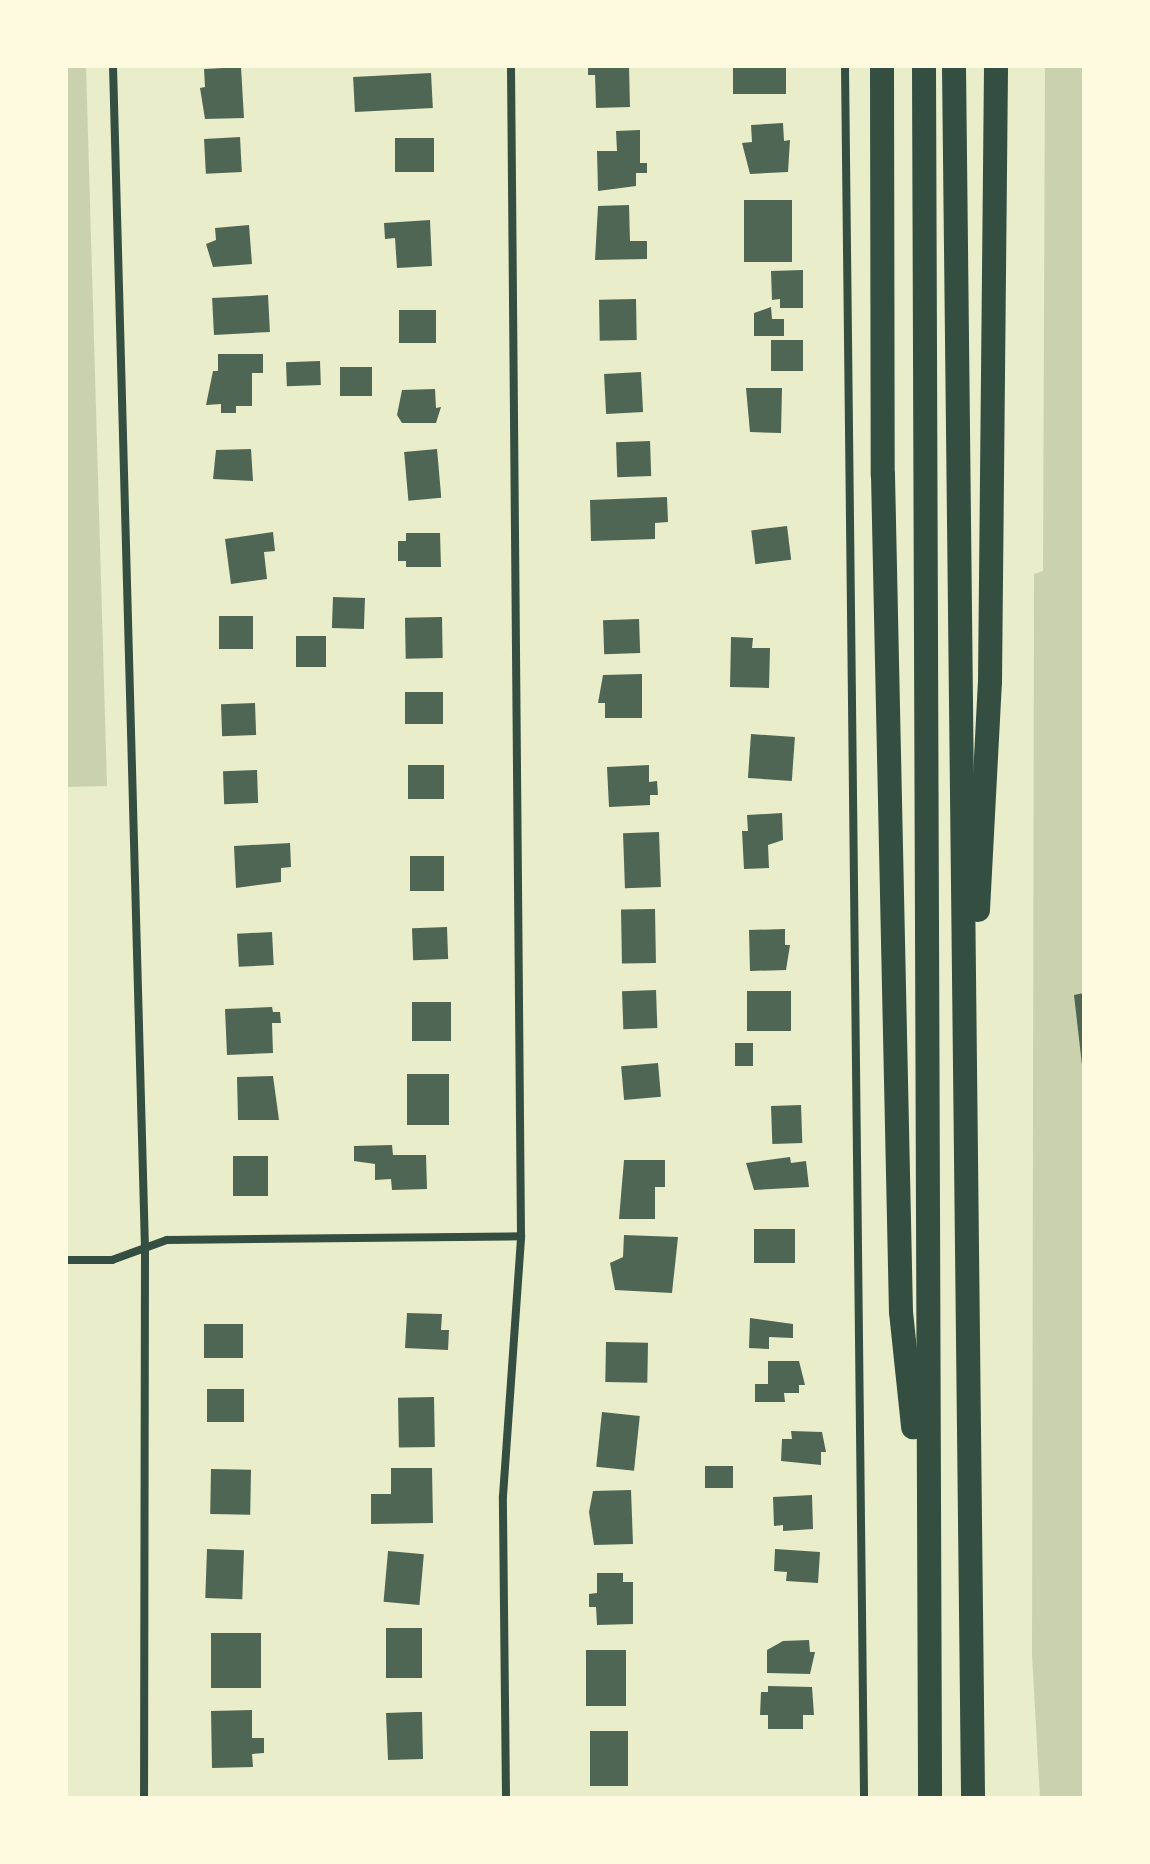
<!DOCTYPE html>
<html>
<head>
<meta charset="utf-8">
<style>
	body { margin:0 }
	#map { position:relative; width:1150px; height:1864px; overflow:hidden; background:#e9edc9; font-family:"DejaVu Sans",sans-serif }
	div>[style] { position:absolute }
	.green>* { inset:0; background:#cad2ad }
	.building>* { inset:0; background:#4f6655; transform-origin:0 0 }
	.minor>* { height:8px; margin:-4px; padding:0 4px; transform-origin:4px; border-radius:4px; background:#344e41 }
	.motorway>* { height:24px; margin:-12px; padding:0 12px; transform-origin:12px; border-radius:12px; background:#344e41 }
	span { translate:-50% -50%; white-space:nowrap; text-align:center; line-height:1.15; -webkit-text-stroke:7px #fefae0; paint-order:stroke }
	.frame { position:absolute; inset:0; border:68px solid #fefae0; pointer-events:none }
</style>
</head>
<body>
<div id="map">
	<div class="green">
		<div style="clip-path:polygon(66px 66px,86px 66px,107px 786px,66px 787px)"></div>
		<div style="clip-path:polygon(1045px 66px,1084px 66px,1084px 1798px,1040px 1798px,1032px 1655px,1034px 574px,1043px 571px)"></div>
	</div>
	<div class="building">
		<div style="clip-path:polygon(588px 66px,629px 66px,630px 107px,596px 108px,595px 75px,588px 75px)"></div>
		<div style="left:733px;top:66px;width:53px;height:28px"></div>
		<div style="clip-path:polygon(241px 67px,244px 118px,205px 119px,200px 88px,205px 87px,204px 69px)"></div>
		<div style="left:431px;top:73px;width:35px;height:78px;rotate:87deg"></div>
		<div style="clip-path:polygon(783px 123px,784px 141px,790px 140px,788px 172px,750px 174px,742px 143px,752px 142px,751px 125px)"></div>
		<div style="clip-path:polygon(640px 130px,640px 163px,647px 163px,647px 173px,636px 173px,636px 186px,598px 191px,597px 151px,617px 151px,616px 131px)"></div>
		<div style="left:240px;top:137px;width:35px;height:36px;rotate:87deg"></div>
		<div style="left:395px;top:138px;width:39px;height:34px"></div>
		<div style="left:744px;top:200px;width:48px;height:62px"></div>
		<div style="clip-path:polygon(629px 205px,630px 241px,647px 241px,647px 259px,595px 260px,598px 206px)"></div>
		<div style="clip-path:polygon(430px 220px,432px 266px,397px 268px,395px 238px,385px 239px,384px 223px)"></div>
		<div style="clip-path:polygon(249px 225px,252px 264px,213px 267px,206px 244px,216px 240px,215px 228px)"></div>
		<div style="clip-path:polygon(803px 270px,803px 308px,780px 308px,780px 299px,772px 300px,771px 271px)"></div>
		<div style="left:268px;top:295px;width:37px;height:56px;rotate:87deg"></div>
		<div style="left:636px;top:299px;width:41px;height:37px;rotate:89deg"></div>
		<div style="clip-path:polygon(771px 307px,772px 319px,784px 319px,784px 336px,754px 336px,754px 313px)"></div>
		<div style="left:399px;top:310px;width:37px;height:33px"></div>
		<div style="left:803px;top:340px;width:31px;height:32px;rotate:90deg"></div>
		<div style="clip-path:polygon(218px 354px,263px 354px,263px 373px,252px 373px,252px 406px,236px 406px,236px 413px,221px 413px,221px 404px,206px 405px,213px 371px,218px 371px)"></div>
		<div style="left:320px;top:361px;width:24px;height:34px;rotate:88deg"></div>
		<div style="left:372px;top:367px;width:29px;height:32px;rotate:90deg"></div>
		<div style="left:641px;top:372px;width:40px;height:37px;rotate:87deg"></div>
		<div style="clip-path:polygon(746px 388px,782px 388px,781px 433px,750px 432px)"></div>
		<div style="clip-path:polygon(435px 389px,436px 408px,441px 407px,436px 423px,402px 423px,397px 415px,402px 390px)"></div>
		<div style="left:650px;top:441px;width:35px;height:34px;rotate:88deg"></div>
		<div style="clip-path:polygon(251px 449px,253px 481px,213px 479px,216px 450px)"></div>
		<div style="left:437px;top:449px;width:49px;height:33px;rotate:85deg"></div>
		<div style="clip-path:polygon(667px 497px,668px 522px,655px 523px,655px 539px,591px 541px,590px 500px)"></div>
		<div style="left:787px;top:526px;width:34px;height:36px;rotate:83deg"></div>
		<div style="clip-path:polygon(273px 532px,275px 551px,264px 552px,267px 579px,231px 584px,225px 539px)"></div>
		<div style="clip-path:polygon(406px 533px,440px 533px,441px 567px,406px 567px,406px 561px,398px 561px,398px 541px,406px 541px)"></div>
		<div style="left:333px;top:597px;width:32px;height:31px;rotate:2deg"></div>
		<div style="left:219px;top:616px;width:34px;height:33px"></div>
		<div style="left:442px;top:617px;width:41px;height:37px;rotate:89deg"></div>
		<div style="left:639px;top:619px;width:34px;height:36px;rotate:88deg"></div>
		<div style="left:326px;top:636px;width:31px;height:30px;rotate:90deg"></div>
		<div style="clip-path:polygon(731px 637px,753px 638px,752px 648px,770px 648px,769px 688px,730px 687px)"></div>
		<div style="clip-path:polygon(642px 674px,642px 718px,605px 718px,605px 703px,598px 703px,603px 675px)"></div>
		<div style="left:405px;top:692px;width:38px;height:32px"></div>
		<div style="left:255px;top:703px;width:32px;height:34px;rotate:88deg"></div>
		<div style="left:751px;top:734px;width:44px;height:44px;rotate:4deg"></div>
		<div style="left:444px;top:765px;width:34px;height:36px;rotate:90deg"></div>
		<div style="clip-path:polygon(649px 765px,649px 782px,657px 781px,658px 795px,650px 795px,650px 805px,609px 807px,607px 767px)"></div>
		<div style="left:257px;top:770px;width:33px;height:34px;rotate:88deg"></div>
		<div style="clip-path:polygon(782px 813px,783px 840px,768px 845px,769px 868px,744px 869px,742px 831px,748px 831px,747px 815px)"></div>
		<div style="left:659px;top:832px;width:55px;height:36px;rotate:88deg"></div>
		<div style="clip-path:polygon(290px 843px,291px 867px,281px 868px,281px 882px,236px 888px,234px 846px)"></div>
		<div style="left:410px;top:856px;width:34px;height:35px"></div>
		<div style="left:655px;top:909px;width:54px;height:34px;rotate:89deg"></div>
		<div style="left:447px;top:927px;width:32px;height:35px;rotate:88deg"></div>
		<div style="clip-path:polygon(785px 929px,785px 945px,790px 945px,786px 970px,750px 971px,749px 930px)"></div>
		<div style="left:272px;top:932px;width:33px;height:35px;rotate:87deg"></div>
		<div style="left:656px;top:990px;width:38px;height:34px;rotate:88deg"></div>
		<div style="left:747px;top:991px;width:44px;height:40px"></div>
		<div style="clip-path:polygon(1084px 993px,1084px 1065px,1082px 1065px,1074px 995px)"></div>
		<div style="left:451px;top:1002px;width:39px;height:39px;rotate:90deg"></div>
		<div style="clip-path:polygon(272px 1007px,273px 1012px,280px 1012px,281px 1023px,272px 1023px,273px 1053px,227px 1055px,225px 1009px)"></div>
		<div style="left:735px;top:1043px;width:18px;height:23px"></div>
		<div style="left:658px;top:1063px;width:34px;height:37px;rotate:85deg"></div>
		<div style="left:407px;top:1074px;width:42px;height:51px"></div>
		<div style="clip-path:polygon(273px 1076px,279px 1120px,238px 1120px,237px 1077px)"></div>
		<div style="left:801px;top:1105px;width:38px;height:30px;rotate:88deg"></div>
		<div style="clip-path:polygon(392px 1145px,393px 1155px,426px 1155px,427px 1189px,392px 1190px,391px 1179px,375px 1180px,375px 1164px,354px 1161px,354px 1146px)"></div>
		<div style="left:233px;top:1156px;width:35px;height:40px"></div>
		<div style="clip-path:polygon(790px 1157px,791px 1163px,806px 1161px,809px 1187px,754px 1190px,746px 1163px)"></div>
		<div style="clip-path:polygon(624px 1160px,665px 1160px,665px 1187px,655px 1187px,655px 1219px,619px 1219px)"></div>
		<div style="left:795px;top:1229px;width:34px;height:41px;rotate:90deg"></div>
		<div style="clip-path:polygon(624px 1235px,678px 1237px,672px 1293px,615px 1290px,610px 1263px,623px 1257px)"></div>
		<div style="clip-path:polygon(407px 1313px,442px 1314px,441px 1330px,449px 1330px,448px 1350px,405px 1348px)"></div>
		<div style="clip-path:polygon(750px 1318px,793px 1324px,793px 1338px,769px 1337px,769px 1349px,749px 1348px)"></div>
		<div style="left:204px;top:1324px;width:39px;height:34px"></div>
		<div style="left:606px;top:1342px;width:42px;height:40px;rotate:1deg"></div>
		<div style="clip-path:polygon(768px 1361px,799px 1361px,805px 1385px,799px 1385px,799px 1393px,784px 1393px,785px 1402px,755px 1402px,755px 1384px,768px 1384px)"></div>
		<div style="left:207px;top:1389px;width:37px;height:33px"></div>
		<div style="left:434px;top:1397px;width:50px;height:36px;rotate:89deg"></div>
		<div style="left:602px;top:1412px;width:38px;height:55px;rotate:6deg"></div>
		<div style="clip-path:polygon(791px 1431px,822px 1432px,826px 1452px,821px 1452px,821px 1465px,781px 1461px,782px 1439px,792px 1439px)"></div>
		<div style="left:705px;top:1466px;width:28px;height:22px"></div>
		<div style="clip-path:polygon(391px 1468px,432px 1468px,433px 1523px,371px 1524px,371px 1494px,391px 1494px)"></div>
		<div style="left:211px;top:1469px;width:40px;height:45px;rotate:1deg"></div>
		<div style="clip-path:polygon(631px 1490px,633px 1544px,594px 1545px,589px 1512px,593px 1491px)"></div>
		<div style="clip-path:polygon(812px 1495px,813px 1529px,783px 1531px,783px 1525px,774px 1526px,773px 1497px)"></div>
		<div style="left:207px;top:1549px;width:37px;height:49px;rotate:2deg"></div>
		<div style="clip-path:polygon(775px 1549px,820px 1552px,818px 1583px,786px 1581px,787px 1572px,774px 1571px)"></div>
		<div style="left:388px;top:1551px;width:36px;height:51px;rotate:5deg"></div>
		<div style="clip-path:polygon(597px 1573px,623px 1573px,623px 1582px,633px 1582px,633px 1624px,597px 1625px,596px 1607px,589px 1607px,589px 1594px,597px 1593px)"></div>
		<div style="left:386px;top:1628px;width:36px;height:50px"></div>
		<div style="left:211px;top:1633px;width:50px;height:55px"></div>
		<div style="clip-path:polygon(809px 1640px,810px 1652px,815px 1652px,810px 1674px,767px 1673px,767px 1650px,783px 1641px)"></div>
		<div style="left:586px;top:1650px;width:40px;height:56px"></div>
		<div style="clip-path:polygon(768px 1686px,812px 1687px,814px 1715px,803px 1715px,803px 1729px,768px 1729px,768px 1715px,760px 1715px,761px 1692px,768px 1692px)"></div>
		<div style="clip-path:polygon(252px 1710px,252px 1738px,264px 1738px,264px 1753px,252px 1754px,253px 1767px,212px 1768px,211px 1711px)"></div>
		<div style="clip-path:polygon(416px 1712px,422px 1712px,423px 1759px,388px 1760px,386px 1713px)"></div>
		<div style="left:590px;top:1731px;width:38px;height:55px"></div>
	</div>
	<div class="minor">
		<div style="left:113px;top:66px;width:1181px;rotate:88.45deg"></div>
		<div style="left:145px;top:1247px;width:551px;rotate:90.1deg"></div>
		<div style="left:845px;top:66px;width:1732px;rotate:89.37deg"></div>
		<div style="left:66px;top:1260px;width:46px"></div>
		<div style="left:112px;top:1260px;width:59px;rotate:-20deg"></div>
		<div style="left:167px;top:1240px;width:354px;rotate:-0.6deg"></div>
		<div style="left:506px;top:1798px;width:302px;rotate:-90.6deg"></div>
		<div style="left:503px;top:1496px;width:261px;rotate:-86deg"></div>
		<div style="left:521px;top:1236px;width:1170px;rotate:-90.49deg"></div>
	</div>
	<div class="motorway">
		<div style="left:882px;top:66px;width:409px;rotate:89.9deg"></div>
		<div style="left:883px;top:475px;width:837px;rotate:88.77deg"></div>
		<div style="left:901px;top:1312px;width:116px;rotate:84deg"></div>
		<div style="left:924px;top:66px;width:1732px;rotate:89.8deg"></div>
		<div style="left:954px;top:66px;width:1732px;rotate:89.37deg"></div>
		<div style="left:978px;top:910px;width:228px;rotate:-87deg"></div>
		<div style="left:990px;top:682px;width:616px;rotate:-89.44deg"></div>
	</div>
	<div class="frame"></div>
</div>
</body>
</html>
